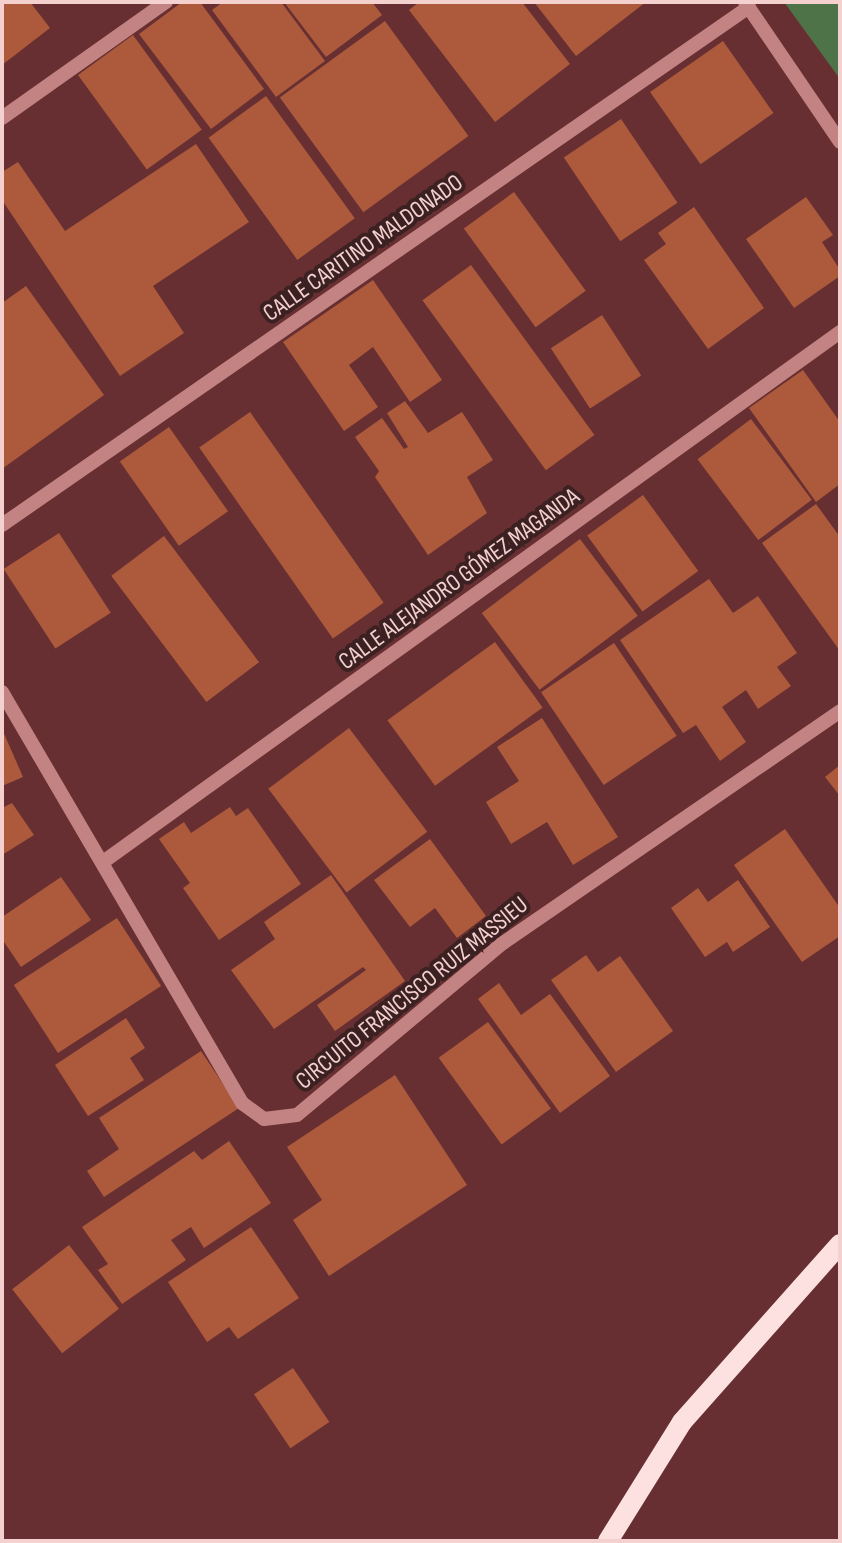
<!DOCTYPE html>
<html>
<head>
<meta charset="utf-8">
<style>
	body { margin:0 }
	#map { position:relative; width:842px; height:1543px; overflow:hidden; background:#672f31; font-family:"Sofia Sans Condensed",sans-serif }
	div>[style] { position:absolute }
	.green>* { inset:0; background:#4f7348 }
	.building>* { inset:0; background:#ad5a3c; transform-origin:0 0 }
	.minor>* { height:14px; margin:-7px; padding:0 7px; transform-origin:7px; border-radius:7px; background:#c38382 }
	.major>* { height:20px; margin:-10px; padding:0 10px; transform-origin:10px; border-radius:10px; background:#fce1e0 }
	span { translate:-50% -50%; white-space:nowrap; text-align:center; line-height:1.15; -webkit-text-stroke:8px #3b2121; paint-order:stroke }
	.street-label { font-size:24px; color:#f4d0cf }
	.frame { position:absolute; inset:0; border:4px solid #f4d0cf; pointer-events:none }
</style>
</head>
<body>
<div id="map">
	<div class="green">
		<div style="clip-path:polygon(784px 2px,840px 2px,840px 79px)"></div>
	</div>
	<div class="building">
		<div style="clip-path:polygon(2px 2px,30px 2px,50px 28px,2px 65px)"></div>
		<div style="clip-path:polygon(182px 2px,200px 2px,264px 89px,211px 129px,139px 34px)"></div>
		<div style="clip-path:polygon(223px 2px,281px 2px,325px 61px,276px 97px,212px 10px)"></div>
		<div style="clip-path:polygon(284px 2px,372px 2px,382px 15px,326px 57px)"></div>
		<div style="clip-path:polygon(419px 2px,522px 2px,570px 64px,495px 122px,409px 10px)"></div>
		<div style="clip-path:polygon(534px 2px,646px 2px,576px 56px)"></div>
		<div style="left:385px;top:21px;width:142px;height:130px;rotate:54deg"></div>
		<div style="left:133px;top:35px;width:117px;height:68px;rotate:54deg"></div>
		<div style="left:723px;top:41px;width:88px;height:89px;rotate:55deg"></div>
		<div style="left:266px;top:96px;width:151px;height:71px;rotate:54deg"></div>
		<div style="left:621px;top:119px;width:101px;height:69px;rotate:56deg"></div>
		<div style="clip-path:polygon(196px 144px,249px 222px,153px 286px,184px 333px,120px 376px,2px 200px,2px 172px,18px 162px,65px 231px)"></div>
		<div style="left:514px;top:192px;width:122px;height:62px;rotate:54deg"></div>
		<div style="clip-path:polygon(806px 197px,833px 235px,822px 242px,840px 270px,840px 276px,794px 308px,746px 239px)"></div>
		<div style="clip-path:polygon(694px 207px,764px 308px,708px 349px,644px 260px,666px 244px,658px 233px)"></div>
		<div style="left:471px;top:265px;width:210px;height:60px;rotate:54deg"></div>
		<div style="clip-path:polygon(373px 280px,442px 380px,410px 402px,373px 347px,349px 365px,378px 407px,344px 431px,283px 342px)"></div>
		<div style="clip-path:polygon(26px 286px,104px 395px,2px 469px,2px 303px)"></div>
		<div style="left:602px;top:315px;width:72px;height:61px;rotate:57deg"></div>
		<div style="clip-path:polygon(803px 370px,840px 422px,840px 484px,816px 502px,749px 408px)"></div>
		<div style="clip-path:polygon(405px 401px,428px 433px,462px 412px,493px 460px,467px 477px,487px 513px,428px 555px,375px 477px,379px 471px,355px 437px,382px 418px,404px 449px,408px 447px,387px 413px)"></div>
		<div style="left:250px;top:412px;width:233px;height:62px;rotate:55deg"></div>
		<div style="left:751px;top:419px;width:101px;height:67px;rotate:53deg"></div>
		<div style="left:169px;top:427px;width:103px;height:60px;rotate:55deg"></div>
		<div style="left:643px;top:495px;width:94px;height:69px;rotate:54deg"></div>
		<div style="clip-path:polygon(816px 504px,840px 537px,840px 651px,762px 543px)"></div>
		<div style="left:59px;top:533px;width:95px;height:66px;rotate:57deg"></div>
		<div style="left:164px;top:536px;width:158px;height:66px;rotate:53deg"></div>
		<div style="left:580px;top:539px;width:96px;height:123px;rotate:53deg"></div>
		<div style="clip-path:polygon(709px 579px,733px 613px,758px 596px,797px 653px,777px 667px,791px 686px,758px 709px,746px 690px,722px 707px,746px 742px,720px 761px,696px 725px,683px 733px,620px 640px)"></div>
		<div style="left:495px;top:642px;width:81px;height:133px;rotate:54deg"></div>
		<div style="left:614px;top:643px;width:112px;height:88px;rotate:56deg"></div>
		<div style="clip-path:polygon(542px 718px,618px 837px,573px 865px,547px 822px,511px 844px,486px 802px,519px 781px,497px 747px)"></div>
		<div style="left:349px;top:728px;width:130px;height:101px;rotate:53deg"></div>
		<div style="clip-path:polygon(2px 729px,23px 777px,2px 786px)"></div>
		<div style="clip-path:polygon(840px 765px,840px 796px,825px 777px)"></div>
		<div style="clip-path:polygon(12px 803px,34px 835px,2px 855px,2px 808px)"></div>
		<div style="clip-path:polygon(230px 807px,236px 816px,248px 808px,301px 884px,219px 940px,183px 888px,190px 883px,159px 839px,184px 822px,191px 833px)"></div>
		<div style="clip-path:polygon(785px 829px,840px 908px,840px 936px,802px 962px,734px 865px)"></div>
		<div style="clip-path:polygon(430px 839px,486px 916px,457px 938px,435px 908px,410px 927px,374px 880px)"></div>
		<div style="clip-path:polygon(331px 875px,405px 981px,335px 1031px,317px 1005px,366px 970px,363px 967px,274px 1029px,231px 970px,275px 939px,264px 922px)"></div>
		<div style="clip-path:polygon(61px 877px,91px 920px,21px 967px,2px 939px,2px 917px)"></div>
		<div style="clip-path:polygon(738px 880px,770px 927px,733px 952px,727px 942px,705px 957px,671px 908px,698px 888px,708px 902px)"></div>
		<div style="left:117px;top:918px;width:81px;height:123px;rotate:57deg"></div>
		<div style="clip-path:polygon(586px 955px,598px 972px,620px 956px,673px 1031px,616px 1072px,551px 980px)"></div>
		<div style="clip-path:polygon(499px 983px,521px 1015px,550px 994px,610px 1076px,560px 1113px,478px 999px)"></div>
		<div style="clip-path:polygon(126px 1018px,145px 1048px,130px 1058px,144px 1080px,88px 1116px,55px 1065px)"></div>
		<div style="left:488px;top:1022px;width:107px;height:61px;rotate:54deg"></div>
		<div style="clip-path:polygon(201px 1051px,239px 1108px,104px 1197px,87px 1171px,119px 1149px,99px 1118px)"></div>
		<div style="clip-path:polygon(395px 1075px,467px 1185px,329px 1276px,293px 1220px,322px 1200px,287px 1147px)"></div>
		<div style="clip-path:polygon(229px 1141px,271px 1203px,204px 1248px,191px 1227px,171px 1240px,186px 1260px,122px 1304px,98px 1270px,108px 1264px,82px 1227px,194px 1151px,202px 1160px)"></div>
		<div style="clip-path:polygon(251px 1227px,299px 1298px,238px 1339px,229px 1327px,207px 1342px,168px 1282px)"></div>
		<div style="left:69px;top:1245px;width:81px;height:72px;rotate:52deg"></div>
		<div style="left:293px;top:1368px;width:65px;height:47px;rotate:56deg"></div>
	</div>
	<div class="minor">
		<div style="left:745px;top:2px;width:169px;rotate:55.8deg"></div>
		<div style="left:2px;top:118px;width:201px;rotate:-35.3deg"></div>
		<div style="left:2px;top:525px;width:909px;rotate:-34.74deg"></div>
		<div style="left:2px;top:692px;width:476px;rotate:59.7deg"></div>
		<div style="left:242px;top:1103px;width:27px;rotate:36deg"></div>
		<div style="left:264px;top:1119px;width:33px;rotate:-7deg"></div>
		<div style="left:297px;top:1115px;width:268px;rotate:-39.9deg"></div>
		<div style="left:503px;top:943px;width:409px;rotate:-34.5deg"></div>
		<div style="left:103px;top:862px;width:908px;rotate:-35.72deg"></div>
	</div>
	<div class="major">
		<div style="left:608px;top:1541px;width:140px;rotate:-58.1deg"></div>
		<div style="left:682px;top:1422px;width:238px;rotate:-48.4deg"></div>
	</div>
	<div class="street-label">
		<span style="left:363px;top:248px;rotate:-35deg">CALLE CARITINO MALDONADO</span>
		<span style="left:459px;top:579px;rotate:-36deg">CALLE ALEJANDRO GÓMEZ MAGANDA</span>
		<span style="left:412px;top:993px;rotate:-39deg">CIRCUITO FRANCISCO RUIZ MASSIEU</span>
	</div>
	<div class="frame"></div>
</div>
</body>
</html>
